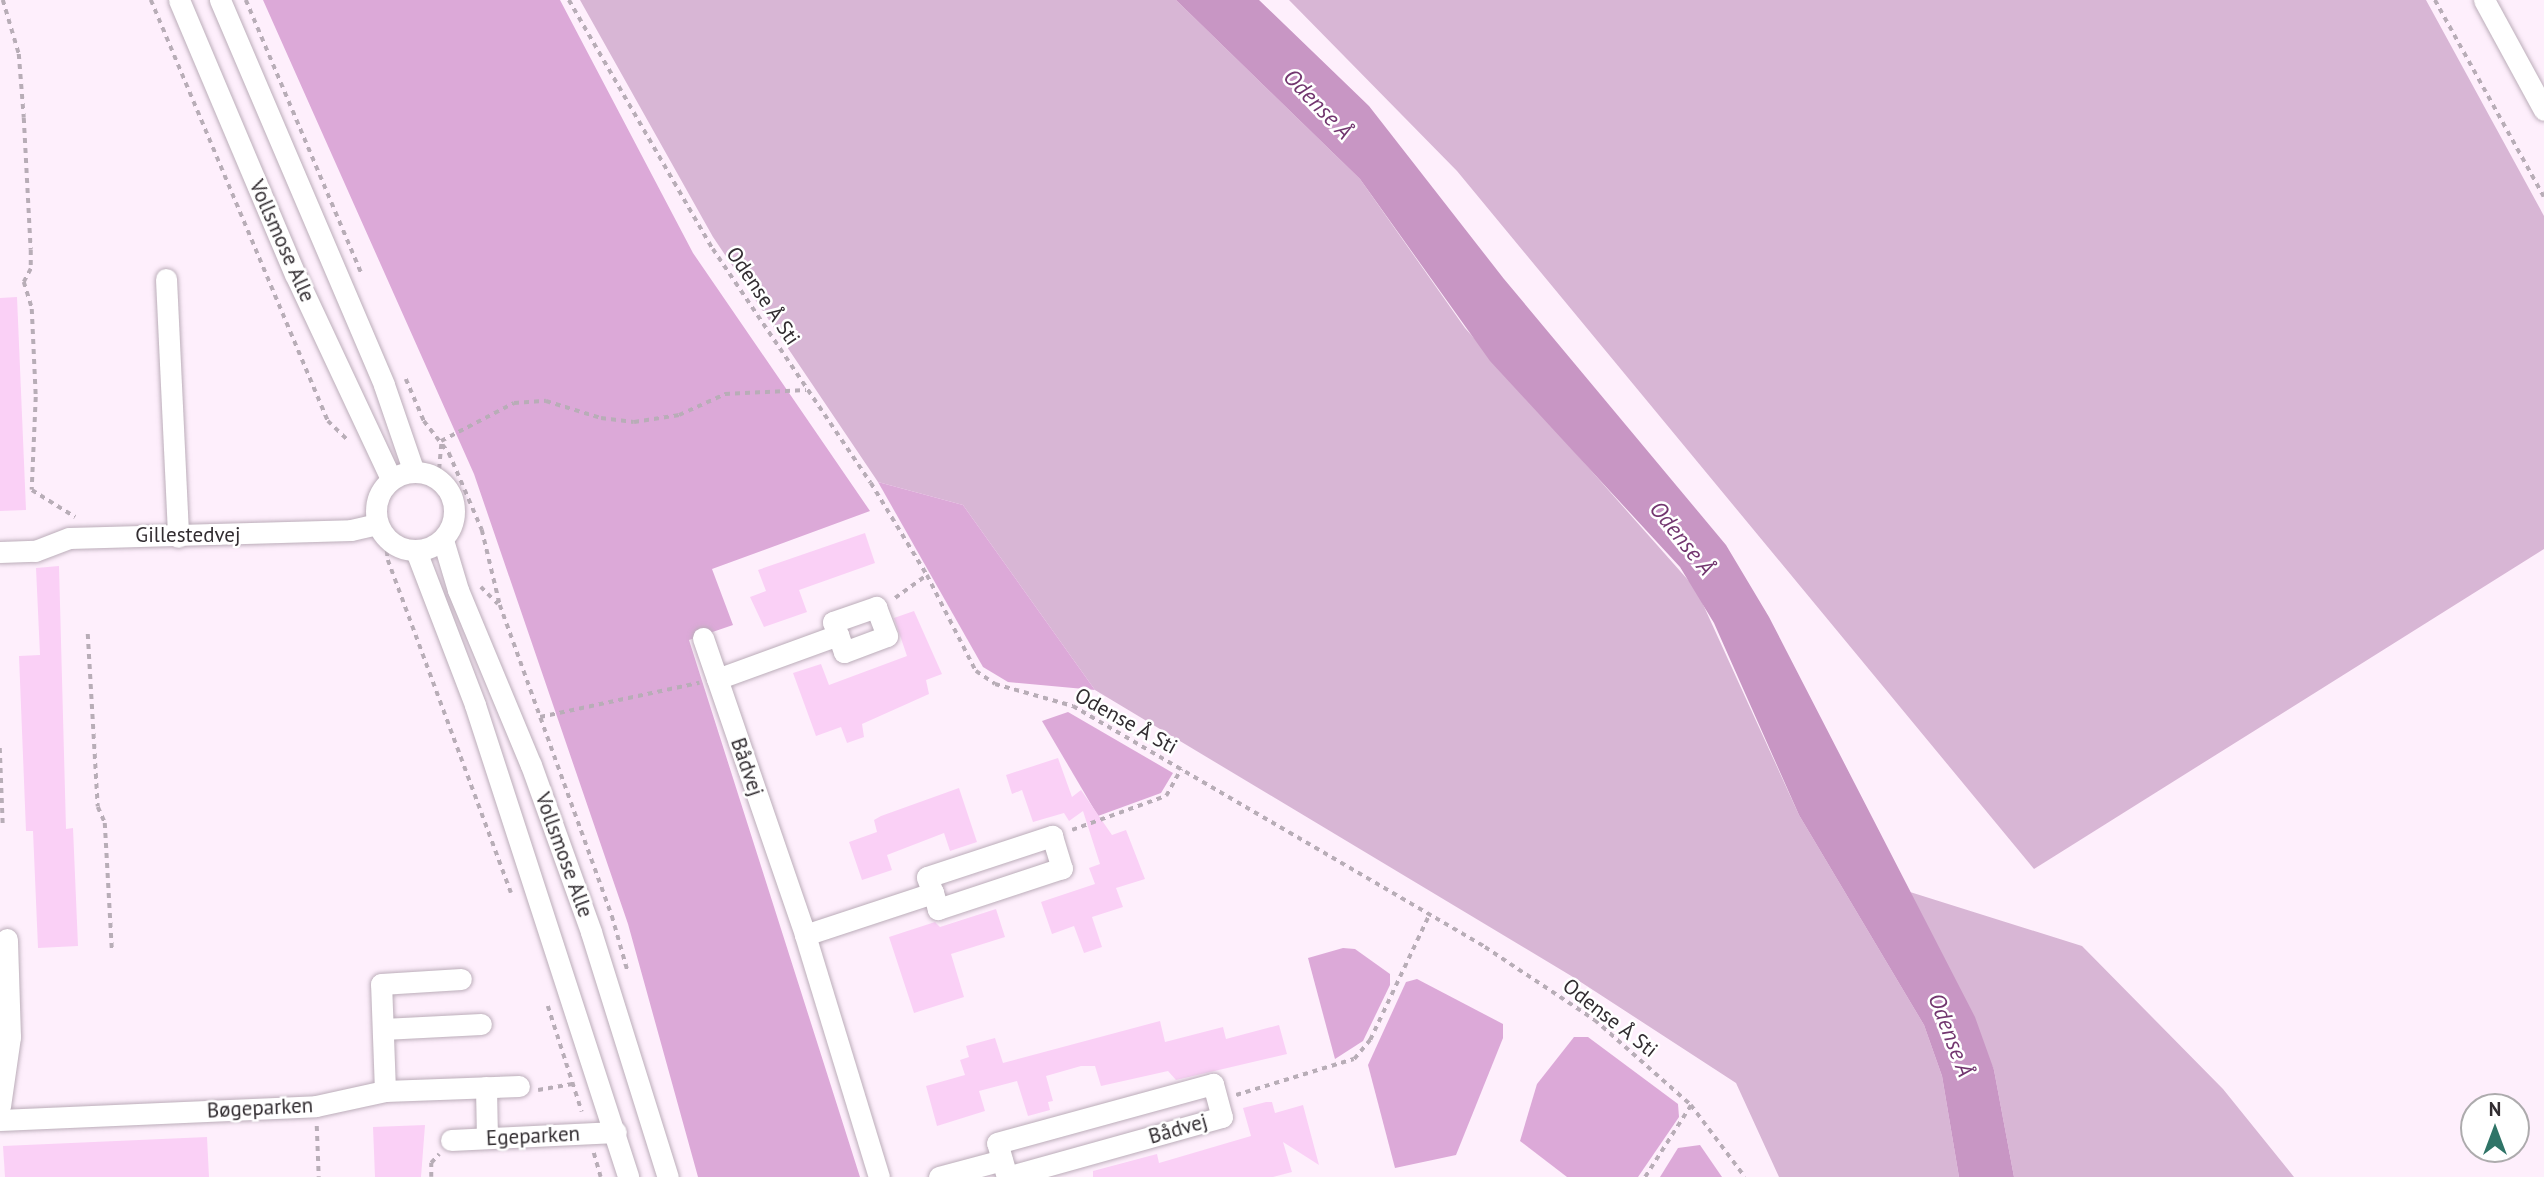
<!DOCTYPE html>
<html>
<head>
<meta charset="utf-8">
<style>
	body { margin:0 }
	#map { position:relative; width:2544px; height:1177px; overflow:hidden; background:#feeffc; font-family:"PT Sans",sans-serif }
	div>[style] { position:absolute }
	.green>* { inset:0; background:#d8b6d5 }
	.forest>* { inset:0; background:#dca9d8 }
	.water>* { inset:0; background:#c896c4 }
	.building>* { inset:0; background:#fad0f6 }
	.path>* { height:3.5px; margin-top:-1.75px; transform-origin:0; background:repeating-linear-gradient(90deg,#b8adb7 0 5px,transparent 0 10px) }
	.roads { filter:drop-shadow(0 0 2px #bbadb9) drop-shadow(0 0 2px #bbadb9) }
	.minor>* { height:21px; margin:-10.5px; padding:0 10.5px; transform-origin:10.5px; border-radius:10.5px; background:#fff }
	.minor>.ring { margin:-10.5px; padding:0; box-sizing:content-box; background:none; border:21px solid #fff; border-radius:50% }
	span { translate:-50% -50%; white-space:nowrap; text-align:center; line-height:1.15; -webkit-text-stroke:5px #fff; paint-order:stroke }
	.street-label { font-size:21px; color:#322d31 }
	.water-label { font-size:23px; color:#72366f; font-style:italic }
	.north { position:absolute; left:2460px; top:1093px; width:70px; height:70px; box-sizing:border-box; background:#fff; border:2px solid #adabad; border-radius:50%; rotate:0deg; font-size:19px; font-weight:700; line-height:28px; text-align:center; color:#322d31 }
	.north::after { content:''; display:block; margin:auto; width:24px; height:32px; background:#2f7467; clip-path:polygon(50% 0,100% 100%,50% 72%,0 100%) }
</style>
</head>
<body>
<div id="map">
	<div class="green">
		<div style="clip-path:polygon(580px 0,1176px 0,1360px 179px,1465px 328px,1696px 589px,1799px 815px,1924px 1025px,1942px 1076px,1959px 1177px,1779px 1177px,1736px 1083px,1573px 977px,1095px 690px,963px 505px,878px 482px,713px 237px)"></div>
		<div style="clip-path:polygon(1289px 0,2426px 0,2544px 216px,2544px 549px,2034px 869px,1457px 171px)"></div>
		<div style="clip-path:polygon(1910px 892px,2082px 946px,2223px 1089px,2294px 1177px,2014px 1177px,1994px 1070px)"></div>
	</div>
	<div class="forest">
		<div style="clip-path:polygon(263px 0,560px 0,693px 253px,870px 511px,712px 569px,733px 625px,689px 640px,860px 1177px,698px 1177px,628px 924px,474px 474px)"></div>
		<div style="clip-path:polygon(878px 482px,963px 505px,1095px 690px,1008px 682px,983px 667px)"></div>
		<div style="clip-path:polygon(1068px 712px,1173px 773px,1161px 793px,1098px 816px,1042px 721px)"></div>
		<div style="clip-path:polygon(1343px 948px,1355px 949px,1390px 974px,1390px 985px,1363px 1041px,1335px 1059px,1308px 958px)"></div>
		<div style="clip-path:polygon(1417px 979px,1503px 1024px,1503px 1038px,1456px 1155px,1395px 1168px,1368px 1065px,1406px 982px)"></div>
		<div style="clip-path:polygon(1574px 1037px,1588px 1037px,1678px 1104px,1679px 1117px,1638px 1177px,1567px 1177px,1520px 1141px,1537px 1084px)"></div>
		<div style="clip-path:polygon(1700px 1145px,1722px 1177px,1660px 1177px,1678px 1148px)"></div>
	</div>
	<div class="water">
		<div style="clip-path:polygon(1176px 0,1259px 0,1369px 106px,1504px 279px,1726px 545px,1769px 617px,1975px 1017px,1994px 1070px,2014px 1177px,1959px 1177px,1942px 1076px,1924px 1025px,1799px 815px,1714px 623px,1680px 567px,1490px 361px,1360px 179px)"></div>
	</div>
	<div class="building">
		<div style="clip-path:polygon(17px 297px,26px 510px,0 511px,0 298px)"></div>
		<div style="clip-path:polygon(865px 533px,875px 563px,799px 590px,807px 612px,764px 627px,750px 597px,766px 591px,758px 570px)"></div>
		<div style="clip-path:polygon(59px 566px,66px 829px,73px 828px,78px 946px,38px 948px,33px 831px,26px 831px,19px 656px,40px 655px,36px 568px)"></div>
		<div style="clip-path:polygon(914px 611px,942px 674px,926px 680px,929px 694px,862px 724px,864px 737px,847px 743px,841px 727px,816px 736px,793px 673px,821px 664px,829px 685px,907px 656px,894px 618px)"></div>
		<div style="clip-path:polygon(1058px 758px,1072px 797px,1081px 790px,1112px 835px,1126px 830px,1145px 879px,1116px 888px,1123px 907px,1092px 917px,1102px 947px,1084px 953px,1074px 926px,1052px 934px,1041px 902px,1095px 884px,1089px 868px,1100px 864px,1083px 811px,1069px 821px,1064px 813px,1033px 822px,1022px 790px,1012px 794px,1006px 775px)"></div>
		<div style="clip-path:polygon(959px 788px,977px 842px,950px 851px,944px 833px,887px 855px,892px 870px,862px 880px,849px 842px,877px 832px,874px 820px,881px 816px)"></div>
		<div style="clip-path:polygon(996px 909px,1005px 937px,951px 954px,964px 997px,914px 1013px,889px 937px,935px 922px,940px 927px)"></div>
		<div style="clip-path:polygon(1160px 1021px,1165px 1042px,1223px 1027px,1226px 1039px,1279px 1025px,1287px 1054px,1176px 1080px,1168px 1071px,1101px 1086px,1095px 1066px,1081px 1066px,1046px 1076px,1053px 1101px,1048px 1102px,1050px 1110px,1028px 1116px,1017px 1081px,979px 1091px,985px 1111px,937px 1126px,926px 1086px,965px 1075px,960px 1060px,969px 1057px,966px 1046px,995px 1038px,1003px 1063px)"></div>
		<div style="clip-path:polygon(1266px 1102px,1272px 1102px,1275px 1113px,1303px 1105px,1319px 1165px,1283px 1142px,1292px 1172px,1273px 1177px,1093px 1177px,1093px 1171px,1157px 1154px,1159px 1163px,1251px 1136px,1243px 1108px)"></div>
		<div style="clip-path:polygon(425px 1125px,421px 1177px,375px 1177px,373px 1127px)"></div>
		<div style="clip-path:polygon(207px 1137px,209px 1177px,5px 1177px,3px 1146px)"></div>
	</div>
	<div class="path">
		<div style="left:3px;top:0;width:56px;rotate:73.5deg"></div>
		<div style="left:19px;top:54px;width:64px;rotate:85.5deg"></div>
		<div style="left:24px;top:118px;width:132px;rotate:87deg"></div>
		<div style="left:31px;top:250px;width:19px;rotate:90deg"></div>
		<div style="left:31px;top:269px;width:15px;rotate:118deg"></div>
		<div style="left:24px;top:282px;width:28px;rotate:73deg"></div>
		<div style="left:32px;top:309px;width:88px;rotate:87.4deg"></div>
		<div style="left:36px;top:397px;width:93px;rotate:92.5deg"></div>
		<div style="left:32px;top:490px;width:51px;rotate:32.1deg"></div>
		<div style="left:151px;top:0;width:457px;rotate:67.2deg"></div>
		<div style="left:328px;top:421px;width:28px;rotate:44deg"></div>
		<div style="left:246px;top:0;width:298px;rotate:67.1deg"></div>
		<div style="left:569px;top:0;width:288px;rotate:60deg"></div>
		<div style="left:713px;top:249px;width:282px;rotate:56deg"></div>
		<div style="left:871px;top:483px;width:108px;rotate:58.7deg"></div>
		<div style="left:927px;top:575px;width:108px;rotate:63deg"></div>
		<div style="left:976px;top:671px;width:23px;rotate:34deg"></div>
		<div style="left:995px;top:684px;width:81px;rotate:15.8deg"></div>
		<div style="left:1073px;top:706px;width:477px;rotate:30.3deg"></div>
		<div style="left:1485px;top:947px;width:132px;rotate:33.6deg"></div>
		<div style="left:1595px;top:1020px;width:128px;rotate:41.5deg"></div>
		<div style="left:1691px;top:1105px;width:90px;rotate:53.1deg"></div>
		<div style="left:2435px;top:0;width:225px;rotate:61deg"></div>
		<div style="left:406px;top:379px;width:46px;rotate:66.8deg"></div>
		<div style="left:424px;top:421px;width:41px;rotate:52deg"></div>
		<div style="left:449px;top:453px;width:84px;rotate:66.8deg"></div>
		<div style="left:482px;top:530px;width:77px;rotate:76.5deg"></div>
		<div style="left:500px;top:605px;width:331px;rotate:70.2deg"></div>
		<div style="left:612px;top:916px;width:58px;rotate:74.1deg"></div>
		<div style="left:438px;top:479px;width:38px;rotate:-85deg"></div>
		<div style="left:441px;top:441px;width:82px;rotate:-27.5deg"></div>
		<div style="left:514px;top:403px;width:32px;rotate:-4deg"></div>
		<div style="left:546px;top:401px;width:58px;rotate:17.2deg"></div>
		<div style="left:601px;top:418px;width:33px;rotate:7deg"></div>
		<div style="left:634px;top:422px;width:46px;rotate:-8.8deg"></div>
		<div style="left:679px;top:415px;width:51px;rotate:-24.5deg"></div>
		<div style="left:725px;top:394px;width:81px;rotate:-2.8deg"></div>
		<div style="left:386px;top:541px;width:19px;rotate:84deg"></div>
		<div style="left:388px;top:560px;width:355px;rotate:69.7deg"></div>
		<div style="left:481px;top:587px;width:24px;rotate:45deg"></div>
		<div style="left:895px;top:598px;width:39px;rotate:-36deg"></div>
		<div style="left:88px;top:634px;width:173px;rotate:86.7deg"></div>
		<div style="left:98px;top:807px;width:17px;rotate:66deg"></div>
		<div style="left:105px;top:823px;width:126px;rotate:86.8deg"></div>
		<div style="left:540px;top:717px;width:163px;rotate:-12.1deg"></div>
		<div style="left:0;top:748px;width:78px;rotate:87.8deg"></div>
		<div style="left:1072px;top:830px;width:100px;rotate:-19.9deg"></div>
		<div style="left:1166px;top:796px;width:31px;rotate:-61deg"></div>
		<div style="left:548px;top:1006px;width:111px;rotate:72.2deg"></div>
		<div style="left:538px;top:1090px;width:36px;rotate:-10deg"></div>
		<div style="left:1236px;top:1095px;width:123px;rotate:-17deg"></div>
		<div style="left:1354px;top:1059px;width:25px;rotate:-50deg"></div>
		<div style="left:1370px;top:1040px;width:138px;rotate:-64.7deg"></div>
		<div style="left:317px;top:1126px;width:51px;rotate:87.8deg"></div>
		<div style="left:594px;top:1153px;width:25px;rotate:74deg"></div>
		<div style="left:431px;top:1177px;width:14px;rotate:-90deg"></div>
		<div style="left:431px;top:1163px;width:12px;rotate:-48deg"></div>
		<div style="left:1645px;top:1177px;width:85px;rotate:-57.4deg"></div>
	</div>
	<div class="roads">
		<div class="minor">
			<div style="left:179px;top:0;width:298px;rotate:67.1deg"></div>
			<div style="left:295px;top:274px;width:226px;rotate:64.9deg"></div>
			<div style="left:220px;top:0;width:418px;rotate:66.9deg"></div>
			<div style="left:384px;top:385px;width:92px;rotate:71deg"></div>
			<div style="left:2484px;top:0;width:125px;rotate:61.4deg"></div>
			<div style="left:166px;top:279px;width:258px;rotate:87.3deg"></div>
			<div class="ring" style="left:376px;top:472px;width:57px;height:57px"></div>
			<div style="left:443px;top:540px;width:52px;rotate:73.3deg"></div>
			<div style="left:458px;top:590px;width:190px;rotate:67.4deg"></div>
			<div style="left:531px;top:765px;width:177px;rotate:70.2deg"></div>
			<div style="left:591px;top:932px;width:257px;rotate:72.6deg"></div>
			<div style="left:416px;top:551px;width:165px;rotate:69deg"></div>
			<div style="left:475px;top:705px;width:496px;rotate:72deg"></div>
			<div style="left:0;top:552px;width:35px;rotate:-2deg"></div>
			<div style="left:35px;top:551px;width:36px;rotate:-21deg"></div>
			<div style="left:69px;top:538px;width:282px;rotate:-1.6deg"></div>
			<div style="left:351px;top:530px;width:27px;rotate:-13deg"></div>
			<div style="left:703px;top:638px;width:314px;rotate:71deg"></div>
			<div style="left:805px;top:935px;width:253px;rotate:73deg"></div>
			<div style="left:717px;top:679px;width:129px;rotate:-20deg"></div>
			<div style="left:838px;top:635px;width:14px;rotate:-111deg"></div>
			<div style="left:833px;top:622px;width:46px;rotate:-19.2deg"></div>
			<div style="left:876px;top:607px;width:31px;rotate:69deg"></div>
			<div style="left:887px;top:636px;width:46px;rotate:159.6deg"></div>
			<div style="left:844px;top:652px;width:18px;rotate:-109deg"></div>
			<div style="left:805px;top:935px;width:135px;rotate:-18.2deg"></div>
			<div style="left:933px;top:893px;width:17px;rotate:-111deg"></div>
			<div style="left:927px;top:877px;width:132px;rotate:-18.2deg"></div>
			<div style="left:1052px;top:836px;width:34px;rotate:73deg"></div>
			<div style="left:1062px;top:868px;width:131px;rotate:161.7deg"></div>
			<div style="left:938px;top:909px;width:17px;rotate:-107deg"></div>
			<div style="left:383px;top:1029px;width:98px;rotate:-2.9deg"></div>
			<div style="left:1213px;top:1084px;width:34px;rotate:75deg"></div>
			<div style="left:1222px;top:1117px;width:223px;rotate:164.4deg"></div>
			<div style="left:1007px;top:1177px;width:35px;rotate:-106deg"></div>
			<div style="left:997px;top:1143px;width:224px;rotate:-15.3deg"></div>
			<div style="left:486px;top:1087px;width:51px;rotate:88.9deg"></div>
			<div style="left:385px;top:1091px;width:107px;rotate:-92.1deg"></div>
			<div style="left:381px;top:984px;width:80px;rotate:-3.6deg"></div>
			<div style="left:0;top:1106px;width:70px;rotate:-81.8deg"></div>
			<div style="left:10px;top:1037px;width:98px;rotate:-91.8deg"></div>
			<div style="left:0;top:1120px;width:316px;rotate:-2.5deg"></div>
			<div style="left:316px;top:1106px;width:71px;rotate:-12.3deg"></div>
			<div style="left:385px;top:1091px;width:134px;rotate:-2.1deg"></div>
			<div style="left:451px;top:1140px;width:165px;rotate:-2.8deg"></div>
			<div style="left:939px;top:1177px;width:65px;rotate:-15.1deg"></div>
		</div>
	</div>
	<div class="street-label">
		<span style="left:282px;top:241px;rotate:66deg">Vollsmose Alle</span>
		<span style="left:763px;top:296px;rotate:56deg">Odense Å Sti</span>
		<span style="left:188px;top:535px">Gillestedvej</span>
		<span style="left:1126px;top:721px;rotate:29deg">Odense Å Sti</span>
		<span style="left:747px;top:767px;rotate:71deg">Bådvej</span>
		<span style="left:564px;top:855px;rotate:70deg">Vollsmose Alle</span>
		<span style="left:1610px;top:1018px;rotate:38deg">Odense Å Sti</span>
		<span style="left:260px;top:1108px;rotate:-3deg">Bøgeparken</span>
		<span style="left:1178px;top:1129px;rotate:-16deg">Bådvej</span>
		<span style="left:533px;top:1136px;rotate:-3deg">Egeparken</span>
	</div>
	<div class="water-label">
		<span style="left:1318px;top:104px;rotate:46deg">Odense Å</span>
		<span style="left:1682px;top:538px;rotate:51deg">Odense Å</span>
		<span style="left:1951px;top:1035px;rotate:69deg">Odense Å</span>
	</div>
	<div class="north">N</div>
</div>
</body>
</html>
